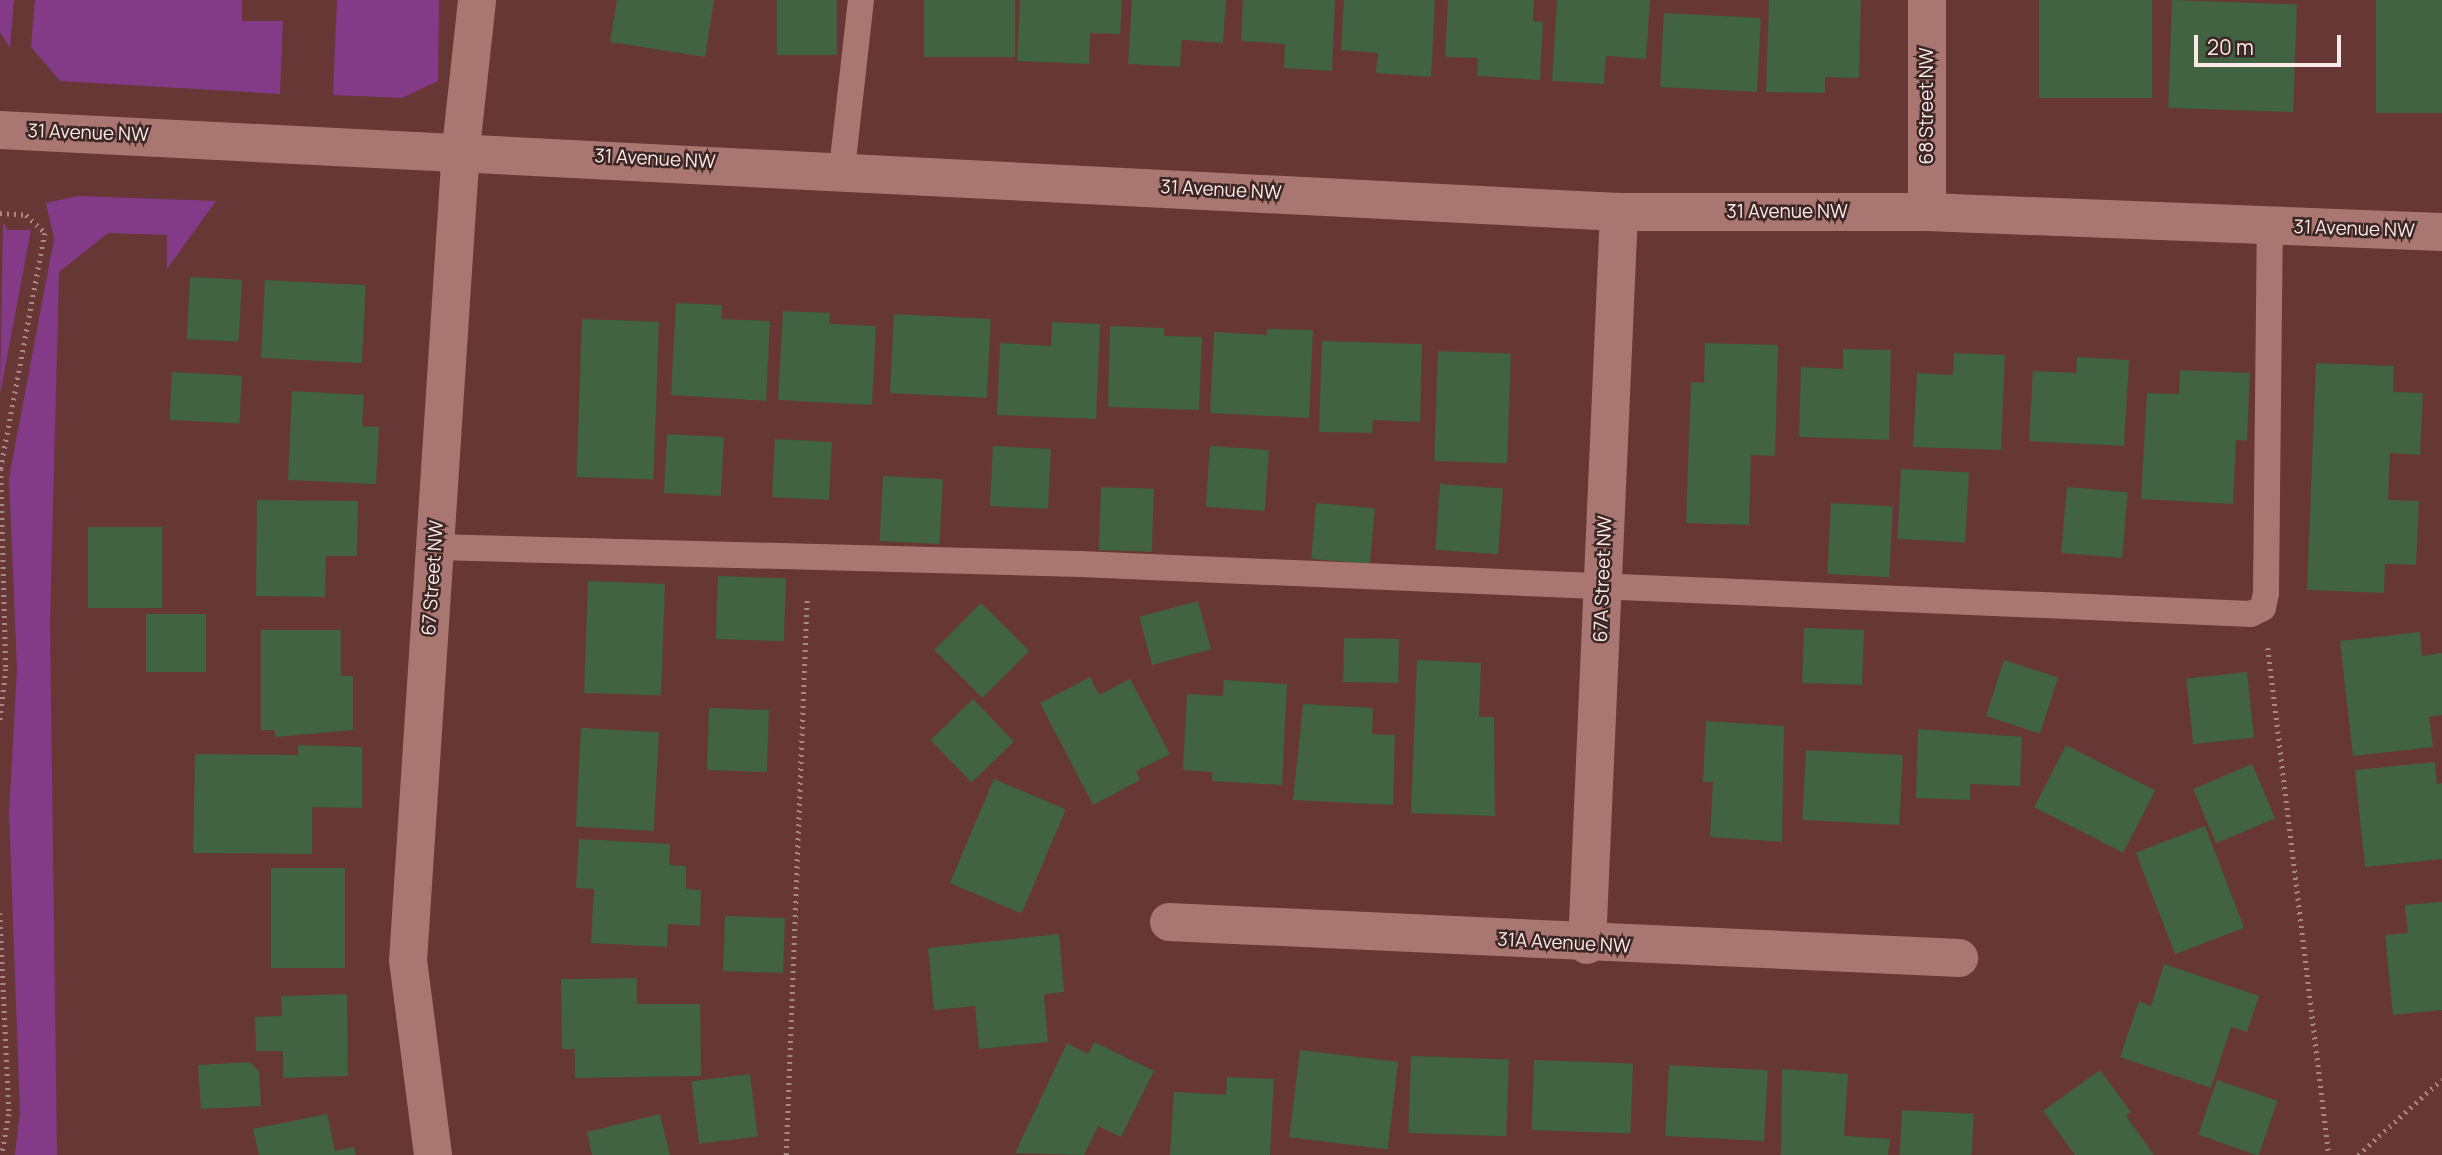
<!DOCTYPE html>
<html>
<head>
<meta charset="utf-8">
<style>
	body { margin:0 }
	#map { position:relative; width:2442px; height:1155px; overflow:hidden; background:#663734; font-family:Manrope,sans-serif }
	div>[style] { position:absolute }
	.green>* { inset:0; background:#833b88 }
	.building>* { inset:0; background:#416341; transform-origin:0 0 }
	.path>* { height:4.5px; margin-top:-2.25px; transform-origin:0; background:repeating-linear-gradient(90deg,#aa8885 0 2px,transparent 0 7px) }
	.service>* { height:26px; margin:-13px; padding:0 13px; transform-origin:13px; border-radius:13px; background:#aa7671 }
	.minor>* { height:38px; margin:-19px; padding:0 19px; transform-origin:19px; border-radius:19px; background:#aa7671 }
	.tertiary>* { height:38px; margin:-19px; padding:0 19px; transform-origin:19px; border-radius:19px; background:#aa7671 }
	span { translate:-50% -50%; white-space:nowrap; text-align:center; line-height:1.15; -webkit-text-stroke:5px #3c2624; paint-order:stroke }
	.street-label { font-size:19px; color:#fceae8 }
	.scale { position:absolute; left:2194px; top:35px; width:147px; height:32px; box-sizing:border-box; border:4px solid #fceae8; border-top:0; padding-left:9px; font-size:21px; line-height:24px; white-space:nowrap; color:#fceae8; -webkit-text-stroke:5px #3c2624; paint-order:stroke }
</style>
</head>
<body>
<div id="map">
	<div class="green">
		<div style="clip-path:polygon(0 0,14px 0,10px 48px,0 32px)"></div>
		<div style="clip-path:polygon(35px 0,242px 0,242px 21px,283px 21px,280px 94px,60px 81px,31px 47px)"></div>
		<div style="clip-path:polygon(337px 0,439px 0,438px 81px,402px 98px,333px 95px)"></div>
		<div style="clip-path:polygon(78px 196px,216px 201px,167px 269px,167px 235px,108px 233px,59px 272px,50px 623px,57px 1155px,15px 1155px,20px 1112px,9px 812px,17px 670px,9px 478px,54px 239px,46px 203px)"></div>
		<div style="clip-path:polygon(3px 222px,8px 230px,31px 230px,0 395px)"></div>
	</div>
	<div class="building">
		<div style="clip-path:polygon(617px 0,714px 0,705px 57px,610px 42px)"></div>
		<div style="left:777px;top:0;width:60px;height:55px"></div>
		<div style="left:924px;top:0;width:91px;height:57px"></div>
		<div style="clip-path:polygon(1020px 0,1122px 0,1120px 34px,1090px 33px,1089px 64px,1017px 61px)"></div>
		<div style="clip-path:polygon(1132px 0,1226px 0,1223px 43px,1182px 40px,1180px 67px,1128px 64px)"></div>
		<div style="clip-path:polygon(1243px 0,1335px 0,1332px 71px,1284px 68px,1285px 44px,1241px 41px)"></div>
		<div style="clip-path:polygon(1344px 0,1435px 0,1431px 77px,1376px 73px,1378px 53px,1341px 50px)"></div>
		<div style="clip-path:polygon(1448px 0,1534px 0,1533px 21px,1543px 22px,1540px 80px,1477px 76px,1478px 58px,1445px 57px)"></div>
		<div style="clip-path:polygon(1557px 0,1650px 0,1646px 59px,1606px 56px,1604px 84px,1552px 81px)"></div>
		<div style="clip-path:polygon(1769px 0,1861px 0,1859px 78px,1825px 77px,1825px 93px,1766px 92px)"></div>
		<div style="left:2039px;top:0;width:113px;height:98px"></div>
		<div style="left:2172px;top:0;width:125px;height:108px;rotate:2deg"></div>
		<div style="left:2376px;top:0;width:66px;height:113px"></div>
		<div style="left:1664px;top:13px;width:97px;height:74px;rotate:3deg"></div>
		<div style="left:190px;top:277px;width:52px;height:62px;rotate:3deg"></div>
		<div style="left:265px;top:280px;width:101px;height:78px;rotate:3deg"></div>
		<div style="clip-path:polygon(676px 303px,722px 305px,721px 319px,770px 321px,766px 401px,671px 395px)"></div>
		<div style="clip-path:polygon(783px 311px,830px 313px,829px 324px,876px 326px,872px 405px,778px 400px)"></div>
		<div style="left:894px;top:314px;width:97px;height:79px;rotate:3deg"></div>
		<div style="left:582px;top:319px;width:77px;height:158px;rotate:2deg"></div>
		<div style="clip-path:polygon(1052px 322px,1100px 324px,1096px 419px,997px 415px,1000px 343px,1051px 346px)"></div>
		<div style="clip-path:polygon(1110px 326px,1164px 328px,1164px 336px,1202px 337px,1199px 410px,1108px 407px)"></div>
		<div style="clip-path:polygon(1267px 329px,1313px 330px,1309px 418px,1210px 413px,1214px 332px,1267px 335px)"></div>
		<div style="clip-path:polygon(1322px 341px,1422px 344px,1420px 422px,1373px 420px,1372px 433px,1319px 432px)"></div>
		<div style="clip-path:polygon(1705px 343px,1778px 345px,1775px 456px,1751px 455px,1749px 525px,1686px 523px,1691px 382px,1704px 383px)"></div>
		<div style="clip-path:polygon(1843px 349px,1891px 350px,1889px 440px,1799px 437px,1801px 367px,1843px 369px)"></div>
		<div style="left:1438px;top:351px;width:73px;height:110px;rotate:2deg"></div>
		<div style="clip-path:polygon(1954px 353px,2005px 355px,2001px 450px,1913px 447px,1917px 373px,1953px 375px)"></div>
		<div style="clip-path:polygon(2077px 357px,2129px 360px,2124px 446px,2029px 441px,2033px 371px,2076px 373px)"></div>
		<div style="clip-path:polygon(2316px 363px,2394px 366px,2393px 392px,2423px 393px,2420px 455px,2390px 453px,2388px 500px,2419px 501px,2416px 565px,2385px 564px,2384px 593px,2307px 590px)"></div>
		<div style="clip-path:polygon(2180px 370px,2250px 373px,2247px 441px,2236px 440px,2233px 504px,2141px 499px,2147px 393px,2179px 394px)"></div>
		<div style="left:172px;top:372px;width:70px;height:48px;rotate:3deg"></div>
		<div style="clip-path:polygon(292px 391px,364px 395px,362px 426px,379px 427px,376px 484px,288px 480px)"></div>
		<div style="left:667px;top:434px;width:57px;height:59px;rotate:3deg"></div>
		<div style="left:775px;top:439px;width:57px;height:58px;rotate:3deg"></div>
		<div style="left:993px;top:446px;width:58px;height:60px;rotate:3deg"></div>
		<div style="left:1210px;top:446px;width:59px;height:61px;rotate:4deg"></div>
		<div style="left:1901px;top:469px;width:68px;height:70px;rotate:3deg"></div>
		<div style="left:883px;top:476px;width:60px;height:65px;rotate:3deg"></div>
		<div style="left:1440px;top:484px;width:63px;height:66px;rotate:4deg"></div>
		<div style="left:1101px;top:487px;width:53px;height:63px;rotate:2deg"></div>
		<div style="left:2067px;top:487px;width:61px;height:66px;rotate:5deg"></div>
		<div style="clip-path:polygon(257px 500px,358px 501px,357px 556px,326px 556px,325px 597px,256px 596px)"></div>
		<div style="left:1316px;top:503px;width:59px;height:56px;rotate:5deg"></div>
		<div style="left:1831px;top:503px;width:62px;height:71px;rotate:3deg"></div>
		<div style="left:88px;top:527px;width:74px;height:81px"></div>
		<div style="left:718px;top:576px;width:68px;height:63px;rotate:2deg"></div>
		<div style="left:588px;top:581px;width:77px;height:112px;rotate:2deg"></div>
		<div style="left:1198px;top:601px;width:50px;height:61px;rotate:75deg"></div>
		<div style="left:981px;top:603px;width:68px;height:66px;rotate:45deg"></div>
		<div style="left:146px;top:614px;width:60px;height:58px"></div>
		<div style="left:1804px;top:628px;width:60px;height:55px;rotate:2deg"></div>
		<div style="clip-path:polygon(261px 630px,341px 630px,341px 676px,353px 676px,353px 730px,275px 737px,275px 730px,261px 730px)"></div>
		<div style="clip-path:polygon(2420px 632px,2422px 656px,2442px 653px,2442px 715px,2429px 717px,2433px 747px,2353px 756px,2340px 641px)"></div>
		<div style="left:1344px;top:638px;width:55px;height:44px;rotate:1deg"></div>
		<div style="clip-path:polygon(1417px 660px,1481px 663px,1479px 717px,1494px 717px,1495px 816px,1411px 813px)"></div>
		<div style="left:2004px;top:660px;width:57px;height:59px;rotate:18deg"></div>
		<div style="left:2247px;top:672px;width:66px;height:61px;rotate:84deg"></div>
		<div style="clip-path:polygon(1090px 677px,1099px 695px,1130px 679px,1170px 754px,1136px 771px,1140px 780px,1093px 805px,1040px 703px)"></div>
		<div style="clip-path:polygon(1224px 680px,1287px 684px,1282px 785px,1212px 781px,1212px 772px,1183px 770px,1187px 694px,1223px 696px)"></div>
		<div style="left:973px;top:699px;width:59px;height:59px;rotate:46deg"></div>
		<div style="clip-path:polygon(1303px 704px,1373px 708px,1372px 734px,1395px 735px,1393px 805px,1293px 800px)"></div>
		<div style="left:709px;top:708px;width:60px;height:62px;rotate:2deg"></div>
		<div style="clip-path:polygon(1706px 721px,1784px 726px,1782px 842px,1710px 837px,1713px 782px,1703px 782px)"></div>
		<div style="left:581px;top:728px;width:78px;height:99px;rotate:3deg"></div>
		<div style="clip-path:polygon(1918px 729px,2022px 737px,2020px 786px,1970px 784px,1970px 800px,1916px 798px)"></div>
		<div style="clip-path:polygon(298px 745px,362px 747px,362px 808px,312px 807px,312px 854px,193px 853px,195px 754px,298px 755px)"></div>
		<div style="left:2066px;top:745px;width:100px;height:70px;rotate:27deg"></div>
		<div style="left:1806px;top:750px;width:97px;height:70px;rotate:3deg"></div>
		<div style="clip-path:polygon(2435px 762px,2437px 784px,2442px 783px,2442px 859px,2365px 867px,2355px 770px)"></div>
		<div style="left:2252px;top:764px;width:59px;height:64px;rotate:67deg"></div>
		<div style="left:994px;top:779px;width:78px;height:113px;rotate:23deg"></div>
		<div style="left:2205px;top:826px;width:109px;height:74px;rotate:69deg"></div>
		<div style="clip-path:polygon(579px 839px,670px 844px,669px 865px,686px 866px,686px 889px,701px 890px,700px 926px,668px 924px,667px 947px,591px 943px,594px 889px,576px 888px)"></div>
		<div style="left:271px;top:868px;width:74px;height:100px"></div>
		<div style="clip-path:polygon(2442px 902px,2442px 1010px,2393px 1015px,2385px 935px,2408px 933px,2405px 905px)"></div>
		<div style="left:725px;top:916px;width:60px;height:55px;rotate:2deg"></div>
		<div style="clip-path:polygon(1059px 934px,1064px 992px,1044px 994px,1048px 1042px,979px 1049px,975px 1006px,934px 1010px,928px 948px)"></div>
		<div style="clip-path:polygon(2164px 964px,2259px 996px,2247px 1032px,2231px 1027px,2211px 1088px,2120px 1057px,2139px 1001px,2151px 1006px)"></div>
		<div style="clip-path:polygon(637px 978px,637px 1004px,700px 1004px,701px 1076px,575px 1078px,575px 1049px,562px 1049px,561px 979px)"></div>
		<div style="clip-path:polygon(347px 994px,348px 1076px,283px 1078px,283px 1051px,256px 1051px,255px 1017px,282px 1016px,281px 996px)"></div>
		<div style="clip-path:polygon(1094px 1042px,1154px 1071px,1121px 1137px,1098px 1126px,1084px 1155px,1015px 1153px,1067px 1043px,1088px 1054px)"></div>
		<div style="left:1300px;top:1050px;width:99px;height:88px;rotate:7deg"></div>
		<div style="left:1411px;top:1056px;width:98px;height:77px;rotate:2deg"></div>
		<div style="left:1534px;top:1060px;width:99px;height:70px;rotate:2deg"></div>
		<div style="clip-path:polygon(249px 1062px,259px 1071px,261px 1106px,201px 1109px,198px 1065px)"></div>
		<div style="left:1669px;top:1065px;width:99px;height:71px;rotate:3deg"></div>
		<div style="clip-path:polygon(1782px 1069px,1848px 1074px,1844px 1136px,1890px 1139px,1888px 1155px,1781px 1155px)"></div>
		<div style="clip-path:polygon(2100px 1070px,2131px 1112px,2126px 1116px,2154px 1155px,2075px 1155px,2043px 1111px)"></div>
		<div style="left:750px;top:1074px;width:63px;height:59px;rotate:83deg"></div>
		<div style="clip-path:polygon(1227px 1077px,1274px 1079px,1270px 1155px,1170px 1155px,1174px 1092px,1226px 1095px)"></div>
		<div style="left:2217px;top:1080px;width:64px;height:58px;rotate:19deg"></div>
		<div style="left:1902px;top:1110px;width:72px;height:45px;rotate:3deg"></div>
		<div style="clip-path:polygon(327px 1114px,335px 1151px,354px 1147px,356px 1155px,259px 1155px,253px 1129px)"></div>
		<div style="clip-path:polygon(660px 1114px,670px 1155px,592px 1155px,587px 1132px)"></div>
	</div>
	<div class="path">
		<div style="left:0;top:213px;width:26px;rotate:4deg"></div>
		<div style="left:26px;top:215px;width:26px;rotate:43deg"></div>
		<div style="left:45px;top:233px;width:240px;rotate:100.6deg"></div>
		<div style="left:1px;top:469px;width:200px;rotate:88.6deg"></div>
		<div style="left:6px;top:669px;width:53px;rotate:96.5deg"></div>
		<div style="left:2268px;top:648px;width:511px;rotate:83.14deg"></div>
		<div style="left:0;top:913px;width:201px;rotate:87.4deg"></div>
		<div style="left:9px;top:1114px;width:42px;rotate:99.7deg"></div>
		<div style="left:786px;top:1155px;width:559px;rotate:-87.85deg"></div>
		<div style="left:2358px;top:1155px;width:113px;rotate:-42.1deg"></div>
	</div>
	<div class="service">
		<div style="left:842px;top:169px;width:170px;rotate:-83.6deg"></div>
		<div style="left:435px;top:547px;width:645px;rotate:1.51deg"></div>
		<div style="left:1080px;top:564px;width:1172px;rotate:2.44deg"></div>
		<div style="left:2251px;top:614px;width:13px;rotate:-27deg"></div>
		<div style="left:2263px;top:608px;width:15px;rotate:-79deg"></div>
		<div style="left:2266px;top:593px;width:368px;rotate:-89.4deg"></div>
	</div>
	<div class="minor">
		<div style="left:1927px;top:212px;width:212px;rotate:-90deg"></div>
		<div style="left:1169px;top:922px;width:791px;rotate:2.61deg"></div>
		<div style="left:1587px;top:945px;width:734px;rotate:-87.5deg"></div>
		<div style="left:433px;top:1155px;width:196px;rotate:-97.3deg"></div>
		<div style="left:408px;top:961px;width:815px;rotate:-86.27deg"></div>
		<div style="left:461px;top:148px;width:149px;rotate:-83.8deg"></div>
	</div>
	<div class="tertiary">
		<div style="left:0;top:130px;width:1621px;rotate:2.9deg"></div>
		<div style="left:1619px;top:212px;width:308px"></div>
		<div style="left:1927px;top:212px;width:515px;rotate:2.22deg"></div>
	</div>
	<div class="street-label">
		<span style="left:1927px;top:106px;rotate:-90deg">68 Street NW</span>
		<span style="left:88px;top:133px;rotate:2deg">31 Avenue NW</span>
		<span style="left:655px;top:159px;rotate:3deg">31 Avenue NW</span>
		<span style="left:1221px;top:190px;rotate:3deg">31 Avenue NW</span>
		<span style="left:1787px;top:212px">31 Avenue NW</span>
		<span style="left:2354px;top:229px;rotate:2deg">31 Avenue NW</span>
		<span style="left:433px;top:578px;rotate:-86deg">67 Street NW</span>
		<span style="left:1603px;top:579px;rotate:-88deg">67A Street NW</span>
		<span style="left:1564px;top:943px;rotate:3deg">31A Avenue NW</span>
	</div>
	<div class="scale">20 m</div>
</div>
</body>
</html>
